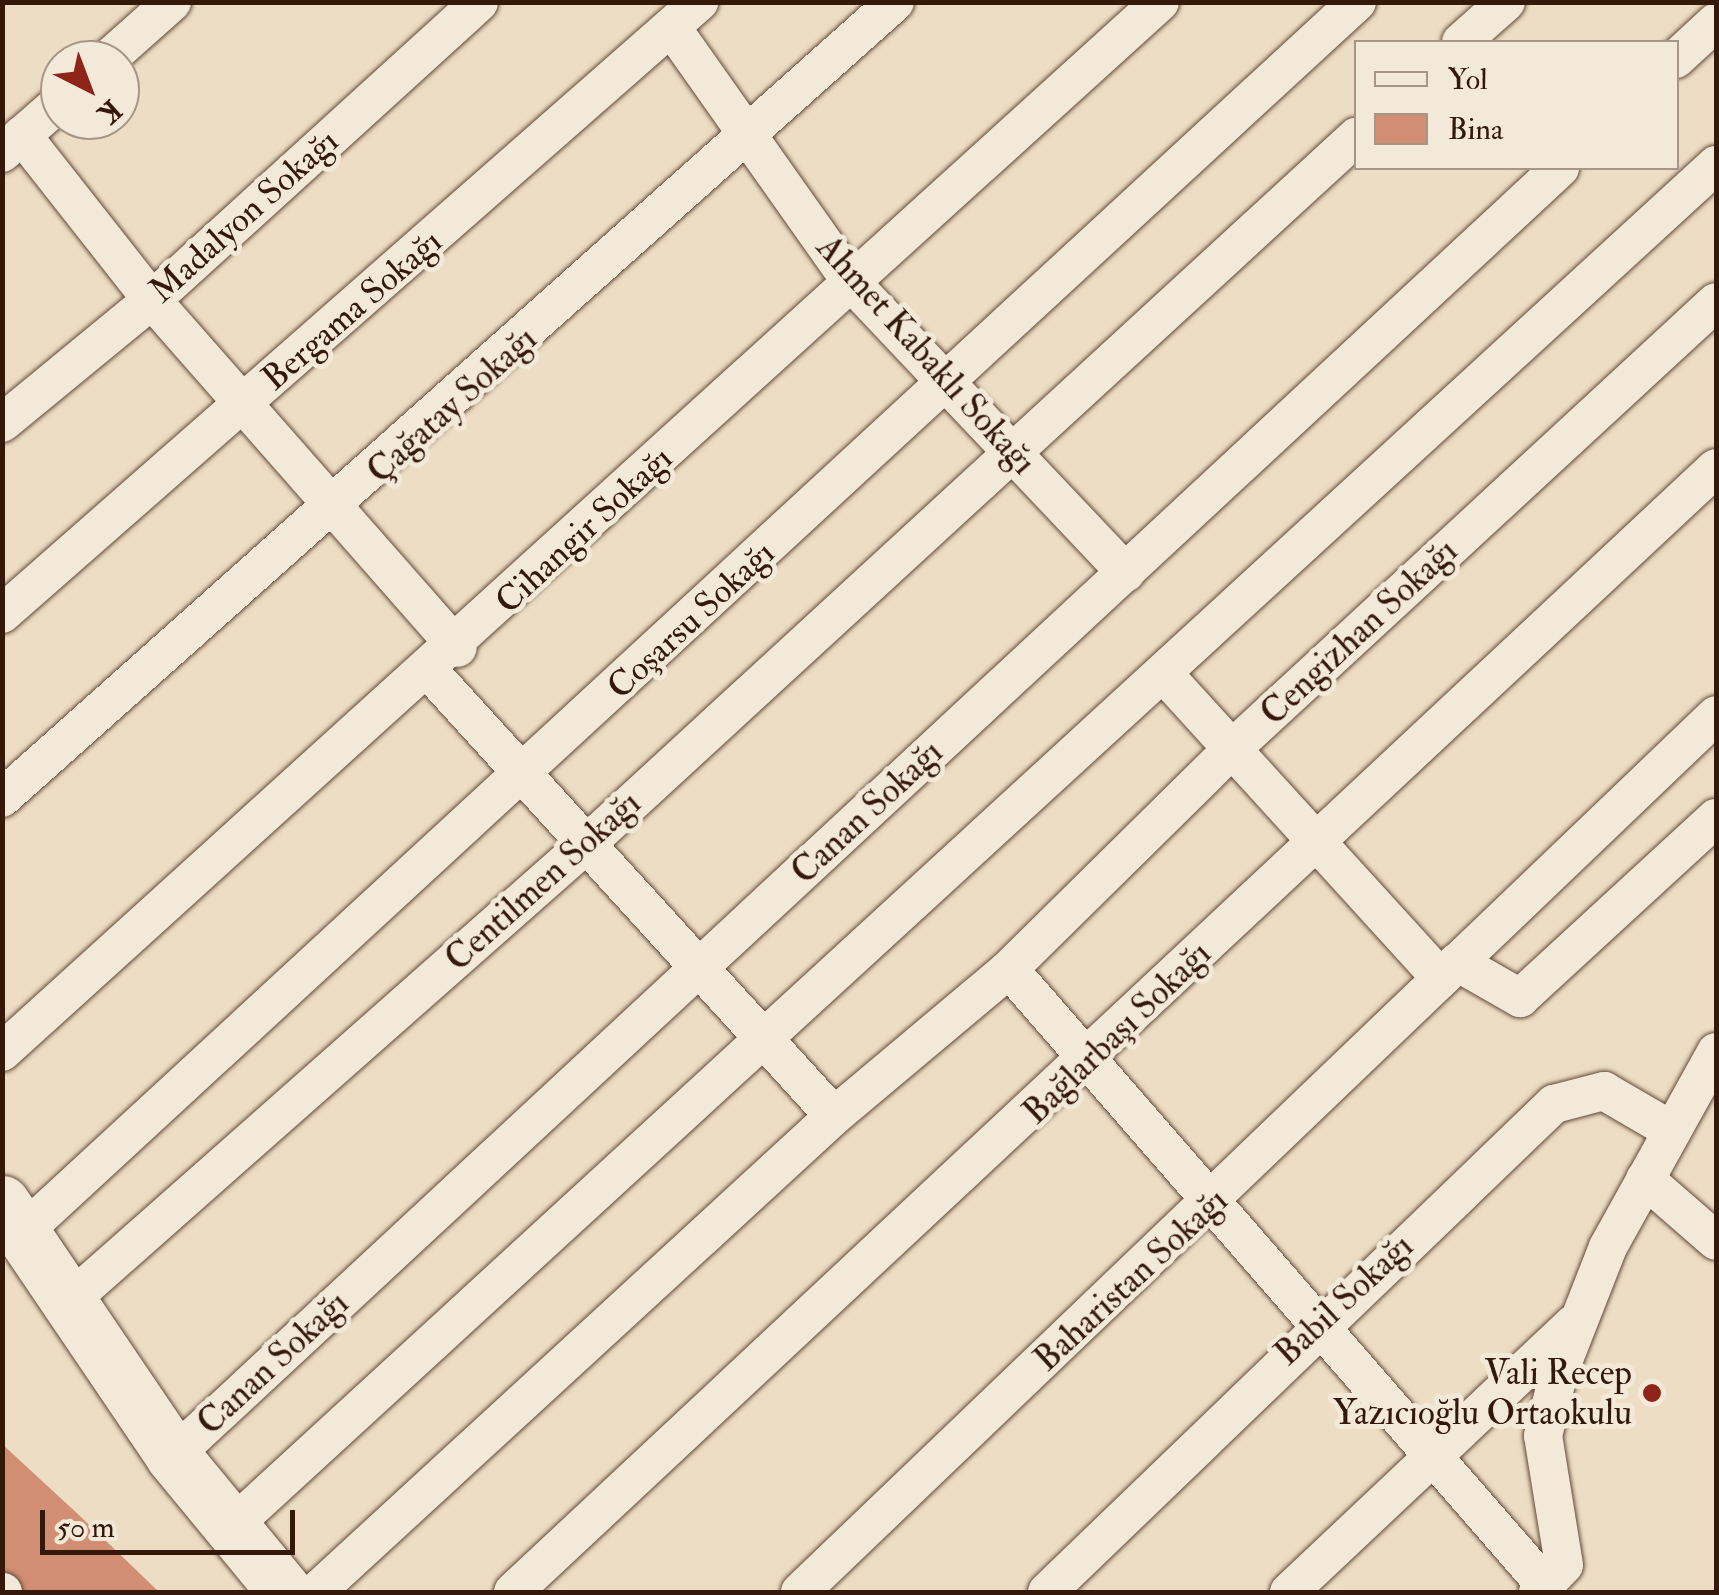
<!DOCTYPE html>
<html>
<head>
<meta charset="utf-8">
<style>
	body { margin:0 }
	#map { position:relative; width:1719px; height:1595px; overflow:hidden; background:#ecddc4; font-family:"IM FELL Double Pica",serif }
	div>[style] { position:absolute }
	.building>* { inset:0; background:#d18e72 }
	.roads { filter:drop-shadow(0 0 2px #624938) drop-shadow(0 0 2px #624938) }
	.street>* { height:38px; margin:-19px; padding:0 19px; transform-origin:19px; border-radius:19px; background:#f3e9d9 }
	.secondary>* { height:55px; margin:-27.5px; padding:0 27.5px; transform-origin:27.5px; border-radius:27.5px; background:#f3e9d9 }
	.dots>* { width:28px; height:28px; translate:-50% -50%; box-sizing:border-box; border:5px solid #f3e9d9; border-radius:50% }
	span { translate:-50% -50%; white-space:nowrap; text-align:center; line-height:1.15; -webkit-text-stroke:10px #f3e9d9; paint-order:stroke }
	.street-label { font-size:35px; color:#34180a }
	.poi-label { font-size:35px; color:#34180a }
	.right { translate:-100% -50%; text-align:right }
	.frame { position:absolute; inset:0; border:5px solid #34180a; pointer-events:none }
	.legend { position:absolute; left:1354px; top:40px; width:325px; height:130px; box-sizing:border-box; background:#f3e9d9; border:2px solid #a79586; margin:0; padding:12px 18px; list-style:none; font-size:30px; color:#34180a }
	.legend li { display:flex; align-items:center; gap:20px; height:50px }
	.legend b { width:50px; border:2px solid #a79586 }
	.north { position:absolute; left:40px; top:40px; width:100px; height:100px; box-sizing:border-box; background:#f3e9d9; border:2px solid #a79586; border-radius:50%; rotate:138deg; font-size:28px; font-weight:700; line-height:40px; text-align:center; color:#34180a }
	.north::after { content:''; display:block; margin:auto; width:35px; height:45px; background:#8f2418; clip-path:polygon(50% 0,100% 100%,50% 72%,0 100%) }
	.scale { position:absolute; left:40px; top:1510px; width:255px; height:45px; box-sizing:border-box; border:5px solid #34180a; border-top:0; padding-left:12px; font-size:30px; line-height:35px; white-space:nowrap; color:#34180a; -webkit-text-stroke:8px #f3e9d9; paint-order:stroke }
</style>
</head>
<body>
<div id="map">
	<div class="building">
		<div style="clip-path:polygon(2px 1444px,81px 1517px,159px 1592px,25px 1592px,2px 1570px)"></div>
	</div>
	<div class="roads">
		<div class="street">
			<div style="left:672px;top:28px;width:311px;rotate:54.8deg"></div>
			<div style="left:851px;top:282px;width:400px;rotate:46.6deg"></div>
			<div style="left:1461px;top:42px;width:60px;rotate:-41.6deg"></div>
			<div style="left:1676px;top:59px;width:54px;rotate:-42.8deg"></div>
			<div style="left:107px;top:60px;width:87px;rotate:-41.7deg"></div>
			<div style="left:22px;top:135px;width:210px;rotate:51.8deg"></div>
			<div style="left:152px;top:300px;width:463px;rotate:48.7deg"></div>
			<div style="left:2px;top:153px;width:77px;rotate:-41.3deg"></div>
			<div style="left:2px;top:423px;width:194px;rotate:-39.4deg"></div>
			<div style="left:152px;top:300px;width:442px;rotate:-42.3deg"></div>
			<div style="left:2px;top:614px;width:928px;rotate:-41.28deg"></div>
			<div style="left:430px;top:672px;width:600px;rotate:47.7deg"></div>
			<div style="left:1163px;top:673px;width:413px;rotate:47.7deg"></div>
			<div style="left:2px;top:798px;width:1196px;rotate:-41.71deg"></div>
			<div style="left:1457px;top:962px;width:73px;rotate:29.7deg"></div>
			<div style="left:1520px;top:998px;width:266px;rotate:-42.6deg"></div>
			<div style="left:1009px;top:969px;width:817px;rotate:48.97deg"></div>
			<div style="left:2px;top:1052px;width:1563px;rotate:-42.2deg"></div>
			<div style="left:1645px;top:1179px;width:94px;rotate:41.1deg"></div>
			<div style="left:22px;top:1233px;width:1816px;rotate:-42.68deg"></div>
			<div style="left:68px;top:1302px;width:699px;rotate:-41.46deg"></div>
			<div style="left:592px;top:839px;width:1038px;rotate:-42.58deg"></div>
			<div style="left:173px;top:1456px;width:1893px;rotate:-42.88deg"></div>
			<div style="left:231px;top:1527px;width:2015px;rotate:-42.53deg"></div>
			<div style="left:2px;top:1592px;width:1px"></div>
			<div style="left:316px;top:1592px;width:703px;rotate:-42.58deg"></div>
			<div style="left:834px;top:1116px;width:229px;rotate:-40deg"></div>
			<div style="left:1009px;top:969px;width:315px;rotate:-44.6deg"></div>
			<div style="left:1233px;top:748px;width:657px;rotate:-42.72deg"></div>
			<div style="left:513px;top:1592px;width:1646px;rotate:-43.06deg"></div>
			<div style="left:800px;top:1592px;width:1268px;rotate:-43.75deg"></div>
			<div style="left:1047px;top:1592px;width:704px;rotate:-43.91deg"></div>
			<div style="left:1554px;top:1104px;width:52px;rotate:-14.6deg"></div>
			<div style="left:1604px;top:1091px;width:78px;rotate:30.2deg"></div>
			<div style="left:1289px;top:1592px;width:392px;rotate:-43.3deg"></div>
			<div style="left:1538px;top:1592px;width:37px;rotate:-46deg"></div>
			<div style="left:1564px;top:1565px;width:131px;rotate:-99.2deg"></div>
			<div style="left:1543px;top:1436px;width:66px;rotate:-76deg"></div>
			<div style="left:1559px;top:1372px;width:134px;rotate:-68.6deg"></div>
			<div style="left:1608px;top:1247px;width:223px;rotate:-61deg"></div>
		</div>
		<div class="secondary">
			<div style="left:2px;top:1203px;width:305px;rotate:55.9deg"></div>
			<div style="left:173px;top:1456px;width:176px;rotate:50.5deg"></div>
		</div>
	</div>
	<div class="dots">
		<div style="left:1652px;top:1393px;background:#8f2418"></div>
	</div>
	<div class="street-label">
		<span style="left:244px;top:216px;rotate:-42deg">Madalyon Sokağı</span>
		<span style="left:352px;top:310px;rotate:-41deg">Bergama Sokağı</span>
		<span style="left:926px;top:355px;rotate:48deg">Ahmet Kabaklı Sokağı</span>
		<span style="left:452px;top:405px;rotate:-42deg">Çağatay Sokağı</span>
		<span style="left:584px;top:530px;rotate:-43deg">Cihangir Sokağı</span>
		<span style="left:691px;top:620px;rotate:-43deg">Coşarsu Sokağı</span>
		<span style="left:1359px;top:632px;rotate:-43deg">Cengizhan Sokağı</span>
		<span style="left:867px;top:812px;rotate:-43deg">Canan Sokağı</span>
		<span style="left:543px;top:881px;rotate:-42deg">Centilmen Sokağı</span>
		<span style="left:1117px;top:1033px;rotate:-44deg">Bağlarbaşı Sokağı</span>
		<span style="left:1131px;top:1280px;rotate:-43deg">Baharistan Sokağı</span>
		<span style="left:1344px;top:1300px;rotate:-43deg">Babil Sokağı</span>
		<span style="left:273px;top:1363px;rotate:-43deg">Canan Sokağı</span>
	</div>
	<div class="poi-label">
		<span class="right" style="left:1632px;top:1393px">Vali Recep<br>Yazıcıoğlu Ortaokulu</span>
	</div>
	<div class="frame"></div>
	<ul class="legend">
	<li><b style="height:12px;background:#f3e9d9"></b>Yol</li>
	<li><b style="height:28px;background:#d18e72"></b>Bina</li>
	</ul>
	<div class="north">K</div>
	<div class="scale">50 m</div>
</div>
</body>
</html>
